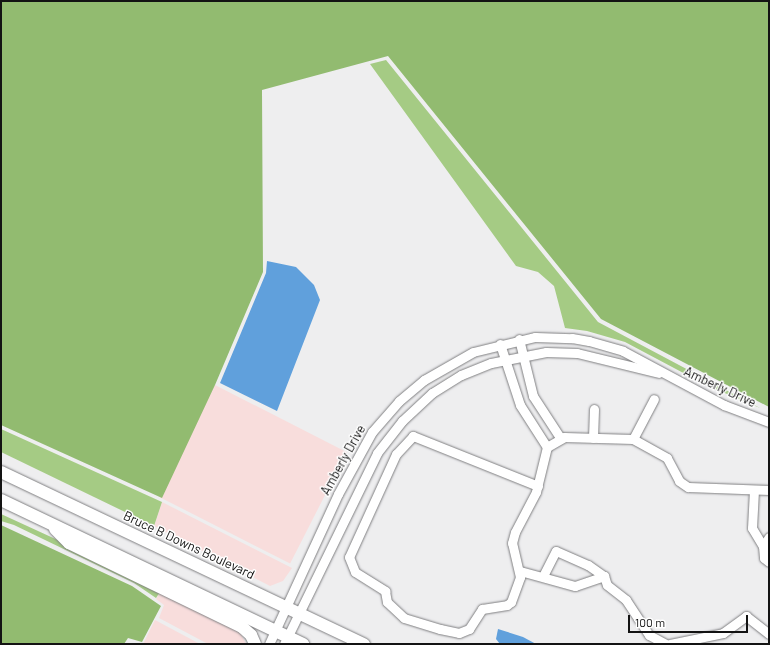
<!DOCTYPE html>
<html>
<head>
<meta charset="utf-8">
<style>
	body { margin:0 }
	#map { position:relative; width:770px; height:645px; overflow:hidden; background:#eeeeef; font-family:Barlow,sans-serif }
	div>[style] { position:absolute }
	.commercial>* { inset:0; background:#f8dddc; transform-origin:0 0 }
	.green>* { inset:0; background:#a5cb84 }
	.forest>* { inset:0; background:#92bb70 }
	.water>* { inset:0; background:#60a0dc }
	.roads { filter:drop-shadow(0 0 1px #7f7f81) drop-shadow(0 0 1px #7f7f81) }
	.street>* { height:9px; margin:-4.5px; padding:0 4.5px; transform-origin:4.5px; border-radius:4.5px; background:#fff }
	.secondary>* { height:12px; margin:-6px; padding:0 6px; transform-origin:6px; border-radius:6px; background:#fff }
	span { translate:-50% -50%; white-space:nowrap; text-align:center; line-height:1.15; -webkit-text-stroke:3px #fff; paint-order:stroke }
	.street-label { font-size:13px; color:#131313 }
	.frame { position:absolute; inset:0; border:2px solid #131313; pointer-events:none }
	.scale { position:absolute; left:628px; top:615px; width:120px; height:18px; box-sizing:border-box; border:2px solid #131313; border-top:0; padding-left:5px; font-size:12px; line-height:14px; white-space:nowrap; color:#131313; -webkit-text-stroke:3px #fff; paint-order:stroke }
</style>
</head>
<body>
<div id="map">
	<div class="commercial">
		<div style="left:215px;top:385px;width:148px;height:125px;rotate:27deg"></div>
		<div style="clip-path:polygon(162px 502px,292px 568px,283px 581px,270px 586px,154px 526px)"></div>
		<div style="clip-path:polygon(160px 592px,239px 630px,246px 644px,208px 644px,159px 618px,164px 605px,156px 599px)"></div>
		<div style="clip-path:polygon(155px 620px,200px 644px,143px 644px)"></div>
	</div>
	<div class="green">
		<div style="clip-path:polygon(386px 60px,598px 322px,760px 408px,706px 385px,625px 342px,587px 331px,565px 328px,554px 286px,538px 272px,516px 266px,370px 64px)"></div>
		<div style="clip-path:polygon(1px 429px,162px 502px,154px 526px,1px 452px)"></div>
		<div style="clip-path:polygon(1px 514px,62px 542px,160px 592px,156px 598px,134px 583px,14px 525px,1px 521px)"></div>
	</div>
	<div class="forest">
		<div style="clip-path:polygon(1px 1px,769px 1px,769px 407px,601px 319px,388px 56px,262px 90px,263px 272px,215px 385px,162px 498px,1px 425px)"></div>
		<div style="clip-path:polygon(1px 525px,132px 586px,161px 606px,142px 642px,128px 638px,124px 644px,1px 644px)"></div>
	</div>
	<div class="water">
		<div style="clip-path:polygon(267px 261px,296px 267px,314px 285px,320px 300px,277px 411px,220px 383px,266px 273px)"></div>
		<div style="clip-path:polygon(498px 629px,523px 637px,536px 644px,500px 644px,496px 639px)"></div>
	</div>
	<div class="roads">
		<div class="street">
			<div style="left:519px;top:339px;width:59px;rotate:76.2deg"></div>
			<div style="left:533px;top:396px;width:51px;rotate:56.9deg"></div>
			<div style="left:500px;top:344px;width:64px;rotate:71.8deg"></div>
			<div style="left:520px;top:405px;width:50px;rotate:57.3deg"></div>
			<div style="left:593px;top:438px;width:29px;rotate:-88deg"></div>
			<div style="left:633px;top:439px;width:45px;rotate:-62.3deg"></div>
			<div style="left:538px;top:486px;width:135px;rotate:-158.2deg"></div>
			<div style="left:413px;top:436px;width:25px;rotate:133deg"></div>
			<div style="left:396px;top:454px;width:113px;rotate:114.5deg"></div>
			<div style="left:349px;top:557px;width:16px;rotate:68deg"></div>
			<div style="left:355px;top:572px;width:36px;rotate:32deg"></div>
			<div style="left:385px;top:591px;width:11px;rotate:80deg"></div>
			<div style="left:387px;top:602px;width:23px;rotate:43deg"></div>
			<div style="left:404px;top:618px;width:38px;rotate:17deg"></div>
			<div style="left:440px;top:629px;width:19px;rotate:12deg"></div>
			<div style="left:459px;top:633px;width:11px;rotate:-22deg"></div>
			<div style="left:469px;top:629px;width:24px;rotate:-57deg"></div>
			<div style="left:482px;top:609px;width:25px;rotate:-9deg"></div>
			<div style="left:507px;top:605px;width:5px;rotate:-37deg"></div>
			<div style="left:511px;top:602px;width:27px;rotate:-70deg"></div>
			<div style="left:520px;top:577px;width:35px;rotate:-103deg"></div>
			<div style="left:512px;top:543px;width:11px;rotate:-75deg"></div>
			<div style="left:515px;top:532px;width:45px;rotate:-62.3deg"></div>
			<div style="left:536px;top:492px;width:46px;rotate:-76.3deg"></div>
			<div style="left:547px;top:447px;width:20px;rotate:-30deg"></div>
			<div style="left:564px;top:437px;width:69px;rotate:1.7deg"></div>
			<div style="left:633px;top:439px;width:39px;rotate:29deg"></div>
			<div style="left:667px;top:458px;width:26px;rotate:62deg"></div>
			<div style="left:679px;top:481px;width:11px;rotate:34deg"></div>
			<div style="left:688px;top:487px;width:81px;rotate:2.1deg"></div>
			<div style="left:754px;top:490px;width:38px;rotate:93deg"></div>
			<div style="left:752px;top:528px;width:21px;rotate:59deg"></div>
			<div style="left:763px;top:546px;width:12px;rotate:85deg"></div>
			<div style="left:764px;top:558px;width:6px;rotate:39deg"></div>
			<div style="left:763px;top:546px;width:11px;rotate:-56deg"></div>
			<div style="left:520px;top:571px;width:57px;rotate:15.3deg"></div>
			<div style="left:575px;top:586px;width:31px;rotate:-19deg"></div>
			<div style="left:604px;top:576px;width:9px;rotate:72deg"></div>
			<div style="left:607px;top:585px;width:24px;rotate:38deg"></div>
			<div style="left:626px;top:600px;width:42px;rotate:56.7deg"></div>
			<div style="left:649px;top:635px;width:19px;rotate:28deg"></div>
			<div style="left:543px;top:576px;width:28px;rotate:-63deg"></div>
			<div style="left:556px;top:551px;width:35px;rotate:24deg"></div>
			<div style="left:588px;top:565px;width:19px;rotate:35deg"></div>
			<div style="left:269px;top:644px;width:165px;rotate:-65.3deg"></div>
			<div style="left:338px;top:494px;width:71px;rotate:-61.3deg"></div>
			<div style="left:372px;top:432px;width:41px;rotate:-48.9deg"></div>
			<div style="left:399px;top:401px;width:33px;rotate:-40deg"></div>
			<div style="left:424px;top:380px;width:56px;rotate:-29.7deg"></div>
			<div style="left:473px;top:352px;width:64px;rotate:-13.6deg"></div>
			<div style="left:535px;top:337px;width:37px;rotate:2deg"></div>
			<div style="left:572px;top:338px;width:17px;rotate:10deg"></div>
			<div style="left:589px;top:341px;width:35px;rotate:16deg"></div>
			<div style="left:623px;top:351px;width:115px;rotate:28.1deg"></div>
			<div style="left:724px;top:405px;width:48px;rotate:20.7deg"></div>
			<div style="left:284px;top:644px;width:212px;rotate:-64deg"></div>
			<div style="left:377px;top:453px;width:41px;rotate:-52deg"></div>
			<div style="left:402px;top:421px;width:41px;rotate:-43deg"></div>
			<div style="left:432px;top:393px;width:34px;rotate:-32deg"></div>
			<div style="left:461px;top:375px;width:32px;rotate:-22deg"></div>
			<div style="left:491px;top:363px;width:56px;rotate:-11.3deg"></div>
			<div style="left:546px;top:352px;width:31px;rotate:2deg"></div>
			<div style="left:577px;top:353px;width:84px;rotate:13.7deg"></div>
			<div style="left:670px;top:644px;width:54px;rotate:-11.7deg"></div>
			<div style="left:723px;top:633px;width:29px;rotate:-36deg"></div>
			<div style="left:746px;top:616px;width:29px;rotate:38deg"></div>
		</div>
		<div class="secondary">
			<div style="left:1px;top:472px;width:402px;rotate:25.4deg"></div>
			<div style="left:1px;top:500px;width:335px;rotate:25.5deg"></div>
			<div style="left:55px;top:529px;width:20px;rotate:45deg"></div>
			<div style="left:69px;top:543px;width:192px;rotate:25.9deg"></div>
			<div style="left:242px;top:627px;width:12px;rotate:42deg"></div>
			<div style="left:251px;top:635px;width:10px;rotate:66deg"></div>
		</div>
	</div>
	<div class="street-label">
		<span style="left:720px;top:387px;rotate:25deg">Amberly Drive</span>
		<span style="left:343px;top:460px;rotate:-61deg">Amberly Drive</span>
		<span style="left:189px;top:545px;rotate:25deg">Bruce B Downs Boulevard</span>
	</div>
	<div class="frame"></div>
	<div class="scale">100 m</div>
</div>
</body>
</html>
